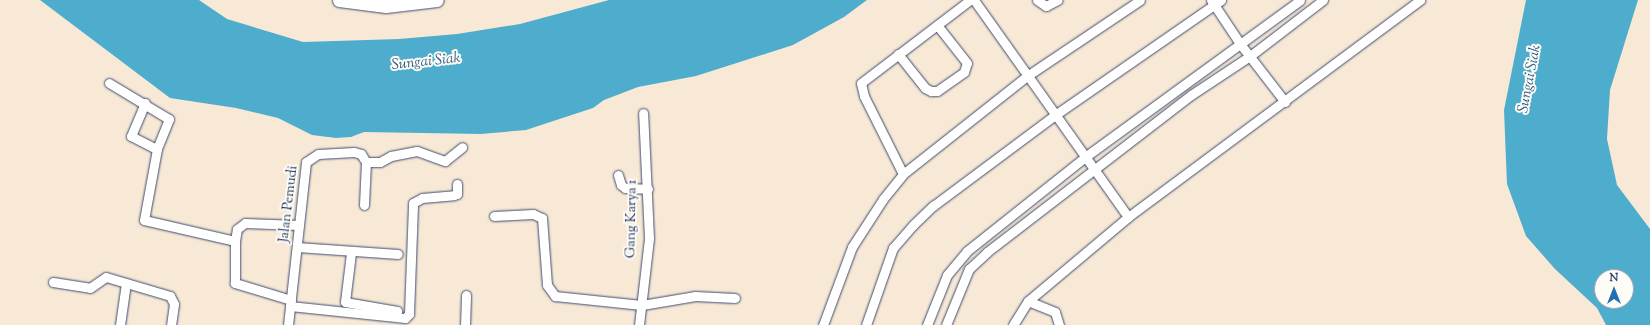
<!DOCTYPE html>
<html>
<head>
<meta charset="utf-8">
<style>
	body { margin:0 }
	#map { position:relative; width:1650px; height:325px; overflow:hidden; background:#f8e9d6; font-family:"Sorts Mill Goudy",serif }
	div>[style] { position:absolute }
	.water>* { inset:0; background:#4eadcd }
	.roads { filter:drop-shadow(0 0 1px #3c4b70) drop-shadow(0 0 1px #3c4b70) }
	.street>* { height:9px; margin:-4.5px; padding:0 4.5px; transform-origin:4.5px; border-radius:4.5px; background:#fff }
	.secondary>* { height:13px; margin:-6.5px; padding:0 6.5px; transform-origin:6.5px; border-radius:6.5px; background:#fff }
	span { translate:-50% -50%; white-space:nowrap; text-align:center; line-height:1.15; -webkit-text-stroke:4px #fdfcf7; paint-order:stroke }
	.street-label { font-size:14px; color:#1b2f5e }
	.water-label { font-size:15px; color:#2d5b85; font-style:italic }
	.north { position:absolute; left:1594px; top:269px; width:40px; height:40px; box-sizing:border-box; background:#fdfcf7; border:1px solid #a3aaba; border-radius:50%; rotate:0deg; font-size:11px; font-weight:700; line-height:16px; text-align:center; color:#1b2f5e }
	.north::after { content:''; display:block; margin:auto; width:14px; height:18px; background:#1f6fb2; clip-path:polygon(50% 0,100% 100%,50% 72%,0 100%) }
</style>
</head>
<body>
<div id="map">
	<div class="water">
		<div style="clip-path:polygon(40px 0,199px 0,227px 19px,303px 42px,399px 39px,457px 34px,520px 24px,609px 0,867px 0,844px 17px,793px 45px,696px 76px,638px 87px,604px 100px,593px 108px,526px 130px,481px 134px,364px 132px,351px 137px,336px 138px,312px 135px,278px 118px,236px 108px,170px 98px)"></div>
		<div style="clip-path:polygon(evenodd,1526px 0,1638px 0,1610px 90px,1607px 139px,1617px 185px,1650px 229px,1650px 325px,1606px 325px,1597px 308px,1555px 269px,1526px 236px,1507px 184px,1504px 110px,1526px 0,1602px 277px,1626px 277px,1626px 301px,1602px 301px,1602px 277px)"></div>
	</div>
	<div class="roads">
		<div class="street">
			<div style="left:974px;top:0;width:266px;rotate:54.6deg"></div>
			<div style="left:1037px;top:0;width:11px;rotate:34deg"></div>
			<div style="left:1046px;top:6px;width:13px;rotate:-27deg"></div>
			<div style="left:1211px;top:0;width:54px;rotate:56.3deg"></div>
			<div style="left:1241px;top:45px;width:72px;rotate:52.3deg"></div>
			<div style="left:898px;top:54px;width:43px;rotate:51.5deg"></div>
			<div style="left:925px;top:88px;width:7px;rotate:27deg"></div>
			<div style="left:931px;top:91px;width:6px"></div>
			<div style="left:937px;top:91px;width:33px;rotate:-35deg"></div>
			<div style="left:964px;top:72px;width:9px;rotate:-72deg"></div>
			<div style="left:967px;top:63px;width:48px;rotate:-128.3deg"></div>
			<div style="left:109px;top:83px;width:70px;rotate:31deg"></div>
			<div style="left:169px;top:119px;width:32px;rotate:112deg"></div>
			<div style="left:157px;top:149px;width:72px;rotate:100.4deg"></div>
			<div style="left:144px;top:220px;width:93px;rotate:13deg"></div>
			<div style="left:145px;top:103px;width:36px;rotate:113deg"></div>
			<div style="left:131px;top:136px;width:29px;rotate:27deg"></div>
			<div style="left:366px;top:162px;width:14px"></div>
			<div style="left:380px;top:162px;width:13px;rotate:-29deg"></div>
			<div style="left:391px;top:156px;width:26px;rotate:-11deg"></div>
			<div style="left:417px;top:151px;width:30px;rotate:20deg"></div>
			<div style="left:445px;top:161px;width:22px;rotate:-39deg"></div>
			<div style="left:903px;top:174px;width:87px;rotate:-116.6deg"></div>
			<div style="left:864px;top:96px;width:13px;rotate:-103deg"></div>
			<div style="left:861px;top:83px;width:137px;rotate:-37.3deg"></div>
			<div style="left:618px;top:175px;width:10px;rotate:73deg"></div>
			<div style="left:621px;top:185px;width:5px;rotate:37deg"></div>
			<div style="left:625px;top:188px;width:23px;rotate:2deg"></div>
			<div style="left:494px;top:216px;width:39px;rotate:-3deg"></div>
			<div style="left:533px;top:214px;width:10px;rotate:24deg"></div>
			<div style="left:542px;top:218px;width:67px;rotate:85.7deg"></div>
			<div style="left:547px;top:285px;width:14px;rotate:54deg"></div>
			<div style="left:555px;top:296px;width:87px;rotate:5.9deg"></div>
			<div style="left:642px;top:305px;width:54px;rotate:-9.6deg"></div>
			<div style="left:695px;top:296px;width:40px;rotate:2.9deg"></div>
			<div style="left:297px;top:247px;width:101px;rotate:4deg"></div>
			<div style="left:351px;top:253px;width:49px;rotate:97deg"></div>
			<div style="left:345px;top:302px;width:53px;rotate:9.8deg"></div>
			<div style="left:53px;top:282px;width:37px;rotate:9deg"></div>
			<div style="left:90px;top:288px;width:19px;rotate:-35deg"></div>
			<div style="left:106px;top:277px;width:67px;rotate:16.5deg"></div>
			<div style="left:170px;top:296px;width:9px;rotate:63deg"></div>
			<div style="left:174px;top:304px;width:21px;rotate:98deg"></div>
			<div style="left:291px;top:300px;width:59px;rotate:-163.1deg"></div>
			<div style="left:235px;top:283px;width:42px;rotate:-90deg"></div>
			<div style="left:235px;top:241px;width:12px;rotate:-81deg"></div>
			<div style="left:237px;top:229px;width:10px;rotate:-37deg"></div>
			<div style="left:245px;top:223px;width:54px;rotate:2.1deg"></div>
			<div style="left:1028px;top:301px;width:29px;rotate:22deg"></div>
			<div style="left:1055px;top:312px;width:14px;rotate:73deg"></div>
			<div style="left:290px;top:306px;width:116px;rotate:6deg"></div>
			<div style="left:405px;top:318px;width:6px;rotate:-45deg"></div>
			<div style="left:409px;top:314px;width:111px;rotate:-87.9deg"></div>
			<div style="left:413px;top:203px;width:10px;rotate:-29deg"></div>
			<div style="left:422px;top:198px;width:32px;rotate:-5deg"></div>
			<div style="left:454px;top:195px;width:3px;rotate:-18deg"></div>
			<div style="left:457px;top:194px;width:10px;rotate:-90deg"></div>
			<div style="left:120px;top:325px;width:42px;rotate:-81.9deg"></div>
			<div style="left:288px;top:325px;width:164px;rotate:-83.7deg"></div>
			<div style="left:306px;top:162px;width:14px;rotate:-34deg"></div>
			<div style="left:318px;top:154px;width:36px;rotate:-3deg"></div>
			<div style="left:354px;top:152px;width:7px;rotate:16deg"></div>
			<div style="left:361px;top:154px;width:9px;rotate:58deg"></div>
			<div style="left:366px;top:162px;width:43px;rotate:92.7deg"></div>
			<div style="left:465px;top:325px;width:30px;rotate:-88deg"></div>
			<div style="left:639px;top:325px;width:88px;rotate:-83.4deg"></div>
			<div style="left:649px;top:238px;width:125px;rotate:-92.7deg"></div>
			<div style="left:823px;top:325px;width:83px;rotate:-69.6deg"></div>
			<div style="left:852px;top:247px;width:57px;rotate:-57.1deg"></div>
			<div style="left:883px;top:199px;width:32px;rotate:-51deg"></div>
			<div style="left:903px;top:174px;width:158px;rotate:-38.3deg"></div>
			<div style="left:1027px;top:76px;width:136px;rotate:-33.9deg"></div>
			<div style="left:866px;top:325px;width:82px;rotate:-70.7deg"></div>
			<div style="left:893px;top:248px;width:30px;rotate:-49deg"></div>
			<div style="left:913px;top:225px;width:28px;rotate:-44deg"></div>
			<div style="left:933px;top:206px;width:152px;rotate:-36.7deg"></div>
			<div style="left:1055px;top:115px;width:202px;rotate:-34.7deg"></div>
			<div style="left:927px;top:325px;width:54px;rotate:-68.2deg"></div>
			<div style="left:947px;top:275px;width:31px;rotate:-50deg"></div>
			<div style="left:967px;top:251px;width:151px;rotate:-38.5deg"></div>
			<div style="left:1085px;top:157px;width:266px;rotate:-36.1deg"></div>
			<div style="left:946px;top:325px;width:61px;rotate:-67.7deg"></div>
			<div style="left:969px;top:269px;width:25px;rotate:-43deg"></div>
			<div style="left:987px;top:252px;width:257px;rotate:-37.6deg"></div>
			<div style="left:1191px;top:95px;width:71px;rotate:-33.5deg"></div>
			<div style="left:1250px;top:56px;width:92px;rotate:-37.5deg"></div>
			<div style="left:1013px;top:325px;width:28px;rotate:-58deg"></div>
			<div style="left:1028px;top:301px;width:131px;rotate:-40deg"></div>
			<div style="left:1128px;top:217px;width:364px;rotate:-36.6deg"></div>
		</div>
		<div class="secondary">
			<div style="left:339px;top:0;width:47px;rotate:7.3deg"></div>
			<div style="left:386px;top:6px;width:51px;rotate:-6.7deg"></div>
		</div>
	</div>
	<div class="street-label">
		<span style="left:289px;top:204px;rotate:-83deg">Jalan Pemudi</span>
		<span style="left:632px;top:219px;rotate:-89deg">Gang Karya 1</span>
	</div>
	<div class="water-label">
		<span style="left:426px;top:62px;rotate:-6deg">Sungai Siak</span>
		<span style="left:1530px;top:79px;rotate:-79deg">Sungai Siak</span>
	</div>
	<div class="north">N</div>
</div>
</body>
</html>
